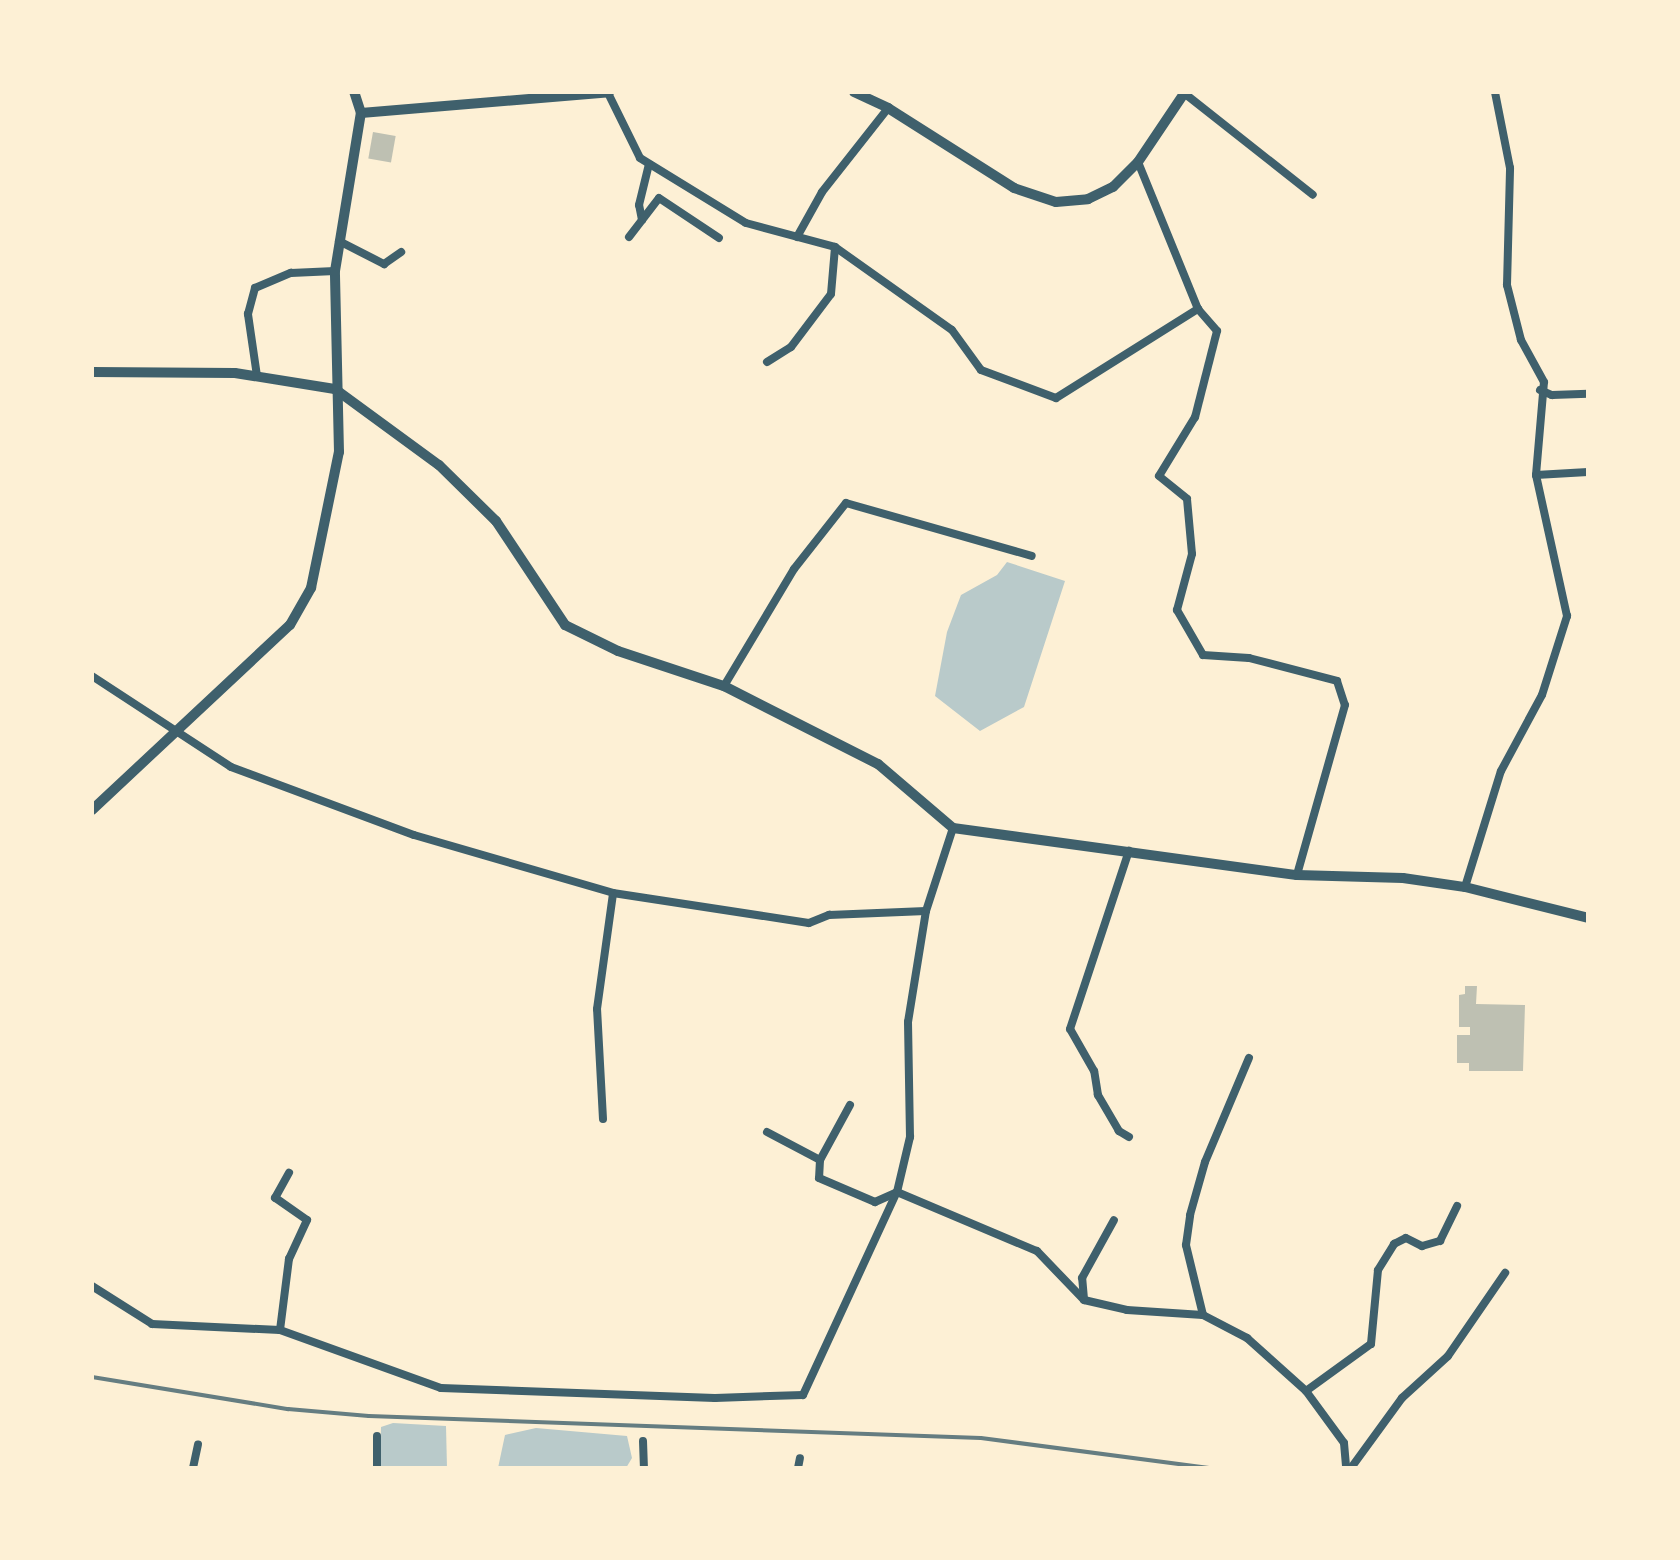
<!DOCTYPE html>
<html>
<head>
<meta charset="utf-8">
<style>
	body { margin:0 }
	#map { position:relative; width:1680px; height:1560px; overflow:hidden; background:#fdf0d5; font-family:"Libre Baskerville",serif }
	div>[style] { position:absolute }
	.green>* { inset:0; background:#b9caca }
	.building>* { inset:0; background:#bec0b2; transform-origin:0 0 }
	.minor>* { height:8px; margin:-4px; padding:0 4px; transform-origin:4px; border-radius:4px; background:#3f606c }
	.tertiary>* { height:10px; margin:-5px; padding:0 5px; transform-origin:5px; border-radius:5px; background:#3f606c }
	.rail>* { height:4px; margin:-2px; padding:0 2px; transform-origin:2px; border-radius:2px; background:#657d81 }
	span { translate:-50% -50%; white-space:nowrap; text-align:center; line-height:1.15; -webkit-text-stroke:6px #fdf0d5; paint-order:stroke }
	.frame { position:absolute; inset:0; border:94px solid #fdf0d5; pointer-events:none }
</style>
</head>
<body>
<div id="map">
	<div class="green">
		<div style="clip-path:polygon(1007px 562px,1065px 581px,1024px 707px,980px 731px,935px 696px,947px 632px,961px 595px,997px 575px)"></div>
		<div style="clip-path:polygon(393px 1423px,446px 1426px,447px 1468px,380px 1468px,381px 1427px)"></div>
		<div style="clip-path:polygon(536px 1428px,627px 1436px,632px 1458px,626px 1468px,498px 1468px,505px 1435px)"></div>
	</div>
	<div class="building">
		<div style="left:373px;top:132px;width:23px;height:27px;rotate:10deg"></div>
		<div style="clip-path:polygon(1465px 986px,1477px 986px,1476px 1004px,1525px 1005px,1523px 1071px,1469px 1071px,1469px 1063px,1457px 1063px,1457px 1035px,1470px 1035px,1470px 1027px,1459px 1027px,1459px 995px,1465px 994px)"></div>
	</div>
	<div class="minor">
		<div style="left:608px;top:93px;width:72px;rotate:63.8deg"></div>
		<div style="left:640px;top:158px;width:124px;rotate:31.5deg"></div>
		<div style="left:746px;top:223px;width:92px;rotate:15.1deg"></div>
		<div style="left:835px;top:247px;width:143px;rotate:35.4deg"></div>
		<div style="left:952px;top:330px;width:49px;rotate:54.1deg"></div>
		<div style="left:981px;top:370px;width:80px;rotate:20.5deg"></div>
		<div style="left:1056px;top:398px;width:168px;rotate:-32.1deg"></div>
		<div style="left:1184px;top:93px;width:164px;rotate:38.3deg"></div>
		<div style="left:1138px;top:162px;width:159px;rotate:67.8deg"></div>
		<div style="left:1198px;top:309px;width:29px;rotate:49deg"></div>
		<div style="left:1217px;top:331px;width:89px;rotate:104.3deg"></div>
		<div style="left:1195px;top:417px;width:69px;rotate:121.4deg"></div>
		<div style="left:1159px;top:476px;width:36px;rotate:39deg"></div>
		<div style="left:1187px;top:499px;width:55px;rotate:84.8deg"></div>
		<div style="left:1192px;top:554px;width:58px;rotate:105deg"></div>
		<div style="left:1177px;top:610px;width:52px;rotate:60deg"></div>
		<div style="left:1203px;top:655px;width:46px;rotate:3.7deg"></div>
		<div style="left:1249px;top:658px;width:91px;rotate:14.6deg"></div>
		<div style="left:1337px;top:681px;width:25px;rotate:72deg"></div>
		<div style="left:1345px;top:705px;width:177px;rotate:105.8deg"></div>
		<div style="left:642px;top:220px;width:15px;rotate:-101deg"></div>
		<div style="left:639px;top:205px;width:42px;rotate:-76.3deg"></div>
		<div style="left:629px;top:237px;width:49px;rotate:-52.4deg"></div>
		<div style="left:659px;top:198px;width:72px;rotate:33.7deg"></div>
		<div style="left:797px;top:237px;width:51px;rotate:-60.9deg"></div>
		<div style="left:822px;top:192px;width:107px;rotate:-51.8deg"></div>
		<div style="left:339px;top:241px;width:51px;rotate:27.1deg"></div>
		<div style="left:384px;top:264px;width:21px;rotate:-35deg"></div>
		<div style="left:767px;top:362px;width:28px;rotate:-32deg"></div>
		<div style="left:791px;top:347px;width:66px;rotate:-53deg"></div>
		<div style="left:831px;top:294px;width:47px;rotate:-85.1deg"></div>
		<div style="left:257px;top:376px;width:63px;rotate:-98.3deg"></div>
		<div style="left:248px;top:314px;width:27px;rotate:-75deg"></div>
		<div style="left:255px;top:288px;width:39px;rotate:-23deg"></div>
		<div style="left:291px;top:273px;width:44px;rotate:-2.6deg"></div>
		<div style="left:1540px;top:390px;width:13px;rotate:23deg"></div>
		<div style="left:1552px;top:395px;width:36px;rotate:-2deg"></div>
		<div style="left:1536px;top:475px;width:52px;rotate:-3.3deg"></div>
		<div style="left:92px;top:676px;width:166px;rotate:33.2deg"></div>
		<div style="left:231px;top:767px;width:195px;rotate:20.4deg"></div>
		<div style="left:414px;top:835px;width:207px;rotate:16.2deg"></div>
		<div style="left:613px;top:893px;width:198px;rotate:8.7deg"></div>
		<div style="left:809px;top:923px;width:22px;rotate:-22deg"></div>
		<div style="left:829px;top:915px;width:97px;rotate:-2.4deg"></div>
		<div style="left:724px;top:686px;width:136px;rotate:-59.1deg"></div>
		<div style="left:794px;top:569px;width:84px;rotate:-51.8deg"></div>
		<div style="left:846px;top:503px;width:193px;rotate:15.9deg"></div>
		<div style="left:1465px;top:887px;width:121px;rotate:-72.8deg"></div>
		<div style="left:1501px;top:771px;width:86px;rotate:-61.7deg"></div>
		<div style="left:1542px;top:695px;width:83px;rotate:-72.4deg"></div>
		<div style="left:1567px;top:616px;width:144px;rotate:-102.4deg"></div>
		<div style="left:1536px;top:475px;width:93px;rotate:-85.1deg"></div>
		<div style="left:1544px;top:382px;width:48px;rotate:-118.7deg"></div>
		<div style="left:1521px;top:340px;width:57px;rotate:-104.3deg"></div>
		<div style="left:1507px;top:285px;width:117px;rotate:-88.5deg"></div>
		<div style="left:1510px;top:168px;width:77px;rotate:-101.2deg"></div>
		<div style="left:850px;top:1105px;width:63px;rotate:118.6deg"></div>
		<div style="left:820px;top:1160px;width:18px;rotate:93deg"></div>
		<div style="left:819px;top:1178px;width:61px;rotate:23.2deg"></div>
		<div style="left:875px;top:1202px;width:24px;rotate:-24deg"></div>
		<div style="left:897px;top:1192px;width:152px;rotate:22.9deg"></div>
		<div style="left:1037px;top:1251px;width:68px;rotate:46.2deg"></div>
		<div style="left:1084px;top:1300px;width:44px;rotate:13.1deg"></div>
		<div style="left:1127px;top:1310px;width:76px;rotate:3.8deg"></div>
		<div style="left:1203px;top:1315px;width:50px;rotate:27.6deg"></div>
		<div style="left:1247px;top:1338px;width:79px;rotate:41.9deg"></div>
		<div style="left:1306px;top:1391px;width:64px;rotate:53.8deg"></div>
		<div style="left:1344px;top:1443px;width:25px;rotate:85deg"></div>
		<div style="left:603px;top:1119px;width:110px;rotate:-93.1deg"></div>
		<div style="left:597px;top:1009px;width:117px;rotate:-82.1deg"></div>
		<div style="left:767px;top:1132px;width:60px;rotate:27.8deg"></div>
		<div style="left:1129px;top:1137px;width:12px;rotate:-149deg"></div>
		<div style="left:1119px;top:1131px;width:42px;rotate:-120.3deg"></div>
		<div style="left:1098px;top:1095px;width:24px;rotate:-99deg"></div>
		<div style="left:1094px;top:1071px;width:48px;rotate:-119.7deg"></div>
		<div style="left:1070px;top:1029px;width:188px;rotate:-71.7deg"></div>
		<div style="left:92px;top:1286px;width:71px;rotate:32.3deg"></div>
		<div style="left:152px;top:1324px;width:128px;rotate:2.7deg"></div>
		<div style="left:280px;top:1330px;width:171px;rotate:19.8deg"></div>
		<div style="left:441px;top:1388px;width:274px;rotate:2.1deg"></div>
		<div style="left:715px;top:1398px;width:88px;rotate:-2deg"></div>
		<div style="left:803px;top:1395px;width:224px;rotate:-65.2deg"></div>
		<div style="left:897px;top:1192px;width:57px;rotate:-76.7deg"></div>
		<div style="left:910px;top:1137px;width:115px;rotate:-91deg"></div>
		<div style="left:908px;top:1022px;width:112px;rotate:-80.8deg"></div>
		<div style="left:926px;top:911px;width:87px;rotate:-72deg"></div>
		<div style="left:1084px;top:1299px;width:21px;rotate:-95deg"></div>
		<div style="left:1082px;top:1278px;width:66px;rotate:-61.1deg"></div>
		<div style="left:1203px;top:1315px;width:72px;rotate:-103.7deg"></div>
		<div style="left:1186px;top:1245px;width:30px;rotate:-82deg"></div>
		<div style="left:1190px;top:1215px;width:55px;rotate:-74.2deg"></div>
		<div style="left:1205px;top:1162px;width:113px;rotate:-67.1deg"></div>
		<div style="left:280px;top:1330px;width:72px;rotate:-82.8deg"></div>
		<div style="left:289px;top:1259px;width:43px;rotate:-65.2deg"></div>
		<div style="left:307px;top:1220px;width:39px;rotate:-145deg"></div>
		<div style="left:275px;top:1198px;width:29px;rotate:-61deg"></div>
		<div style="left:1306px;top:1391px;width:80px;rotate:-35.9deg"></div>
		<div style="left:1371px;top:1344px;width:74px;rotate:-84.6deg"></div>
		<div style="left:1378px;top:1270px;width:31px;rotate:-58deg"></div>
		<div style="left:1394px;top:1244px;width:13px;rotate:-27deg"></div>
		<div style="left:1406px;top:1238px;width:18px;rotate:27deg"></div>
		<div style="left:1422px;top:1246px;width:19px;rotate:-16deg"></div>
		<div style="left:1440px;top:1241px;width:39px;rotate:-64deg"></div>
		<div style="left:377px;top:1436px;width:32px;rotate:90deg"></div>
		<div style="left:643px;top:1441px;width:27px;rotate:88deg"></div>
		<div style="left:193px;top:1468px;width:24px;rotate:-78deg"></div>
		<div style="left:798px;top:1468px;width:10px;rotate:-79deg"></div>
		<div style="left:1351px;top:1468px;width:87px;rotate:-53.9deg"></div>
		<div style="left:1402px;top:1398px;width:62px;rotate:-42.4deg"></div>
		<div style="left:1448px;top:1356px;width:101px;rotate:-55.5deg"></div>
	</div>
	<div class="tertiary">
		<div style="left:854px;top:92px;width:38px;rotate:25deg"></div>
		<div style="left:888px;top:108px;width:149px;rotate:32.4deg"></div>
		<div style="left:1014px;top:188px;width:44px;rotate:18.4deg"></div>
		<div style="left:1056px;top:202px;width:32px;rotate:-5deg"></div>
		<div style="left:1088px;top:199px;width:28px;rotate:-26deg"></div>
		<div style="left:1113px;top:187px;width:35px;rotate:-45deg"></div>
		<div style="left:1138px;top:162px;width:84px;rotate:-56.1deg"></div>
		<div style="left:361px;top:113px;width:249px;rotate:-4.8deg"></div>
		<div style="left:92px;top:372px;width:143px;rotate:0.4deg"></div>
		<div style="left:235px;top:373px;width:101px;rotate:9.1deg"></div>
		<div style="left:335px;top:389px;width:129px;rotate:36.2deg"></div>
		<div style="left:439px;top:465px;width:80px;rotate:44.5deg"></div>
		<div style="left:496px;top:521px;width:125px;rotate:56.4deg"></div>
		<div style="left:565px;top:625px;width:59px;rotate:26.1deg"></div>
		<div style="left:618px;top:651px;width:112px;rotate:18.3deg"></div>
		<div style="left:724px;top:686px;width:173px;rotate:26.9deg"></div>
		<div style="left:878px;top:764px;width:99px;rotate:40.5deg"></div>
		<div style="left:953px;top:828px;width:347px;rotate:7.8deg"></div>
		<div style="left:1297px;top:875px;width:106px;rotate:1.6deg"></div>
		<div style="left:1403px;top:878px;width:63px;rotate:8.3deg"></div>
		<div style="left:1465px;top:887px;width:127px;rotate:14.1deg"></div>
		<div style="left:92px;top:810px;width:271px;rotate:-43.1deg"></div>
		<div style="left:290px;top:625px;width:43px;rotate:-60.4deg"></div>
		<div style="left:311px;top:588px;width:139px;rotate:-78.4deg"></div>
		<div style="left:339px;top:452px;width:181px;rotate:-91.3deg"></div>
		<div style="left:335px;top:271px;width:160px;rotate:-80.7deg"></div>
		<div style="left:361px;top:113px;width:22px;rotate:-108deg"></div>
	</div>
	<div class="rail">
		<div style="left:92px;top:1377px;width:199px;rotate:9.3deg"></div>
		<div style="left:288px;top:1409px;width:81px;rotate:4.9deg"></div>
		<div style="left:369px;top:1416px;width:612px;rotate:2.06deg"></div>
		<div style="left:981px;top:1438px;width:230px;rotate:7.5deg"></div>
	</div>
	<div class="frame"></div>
</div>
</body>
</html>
